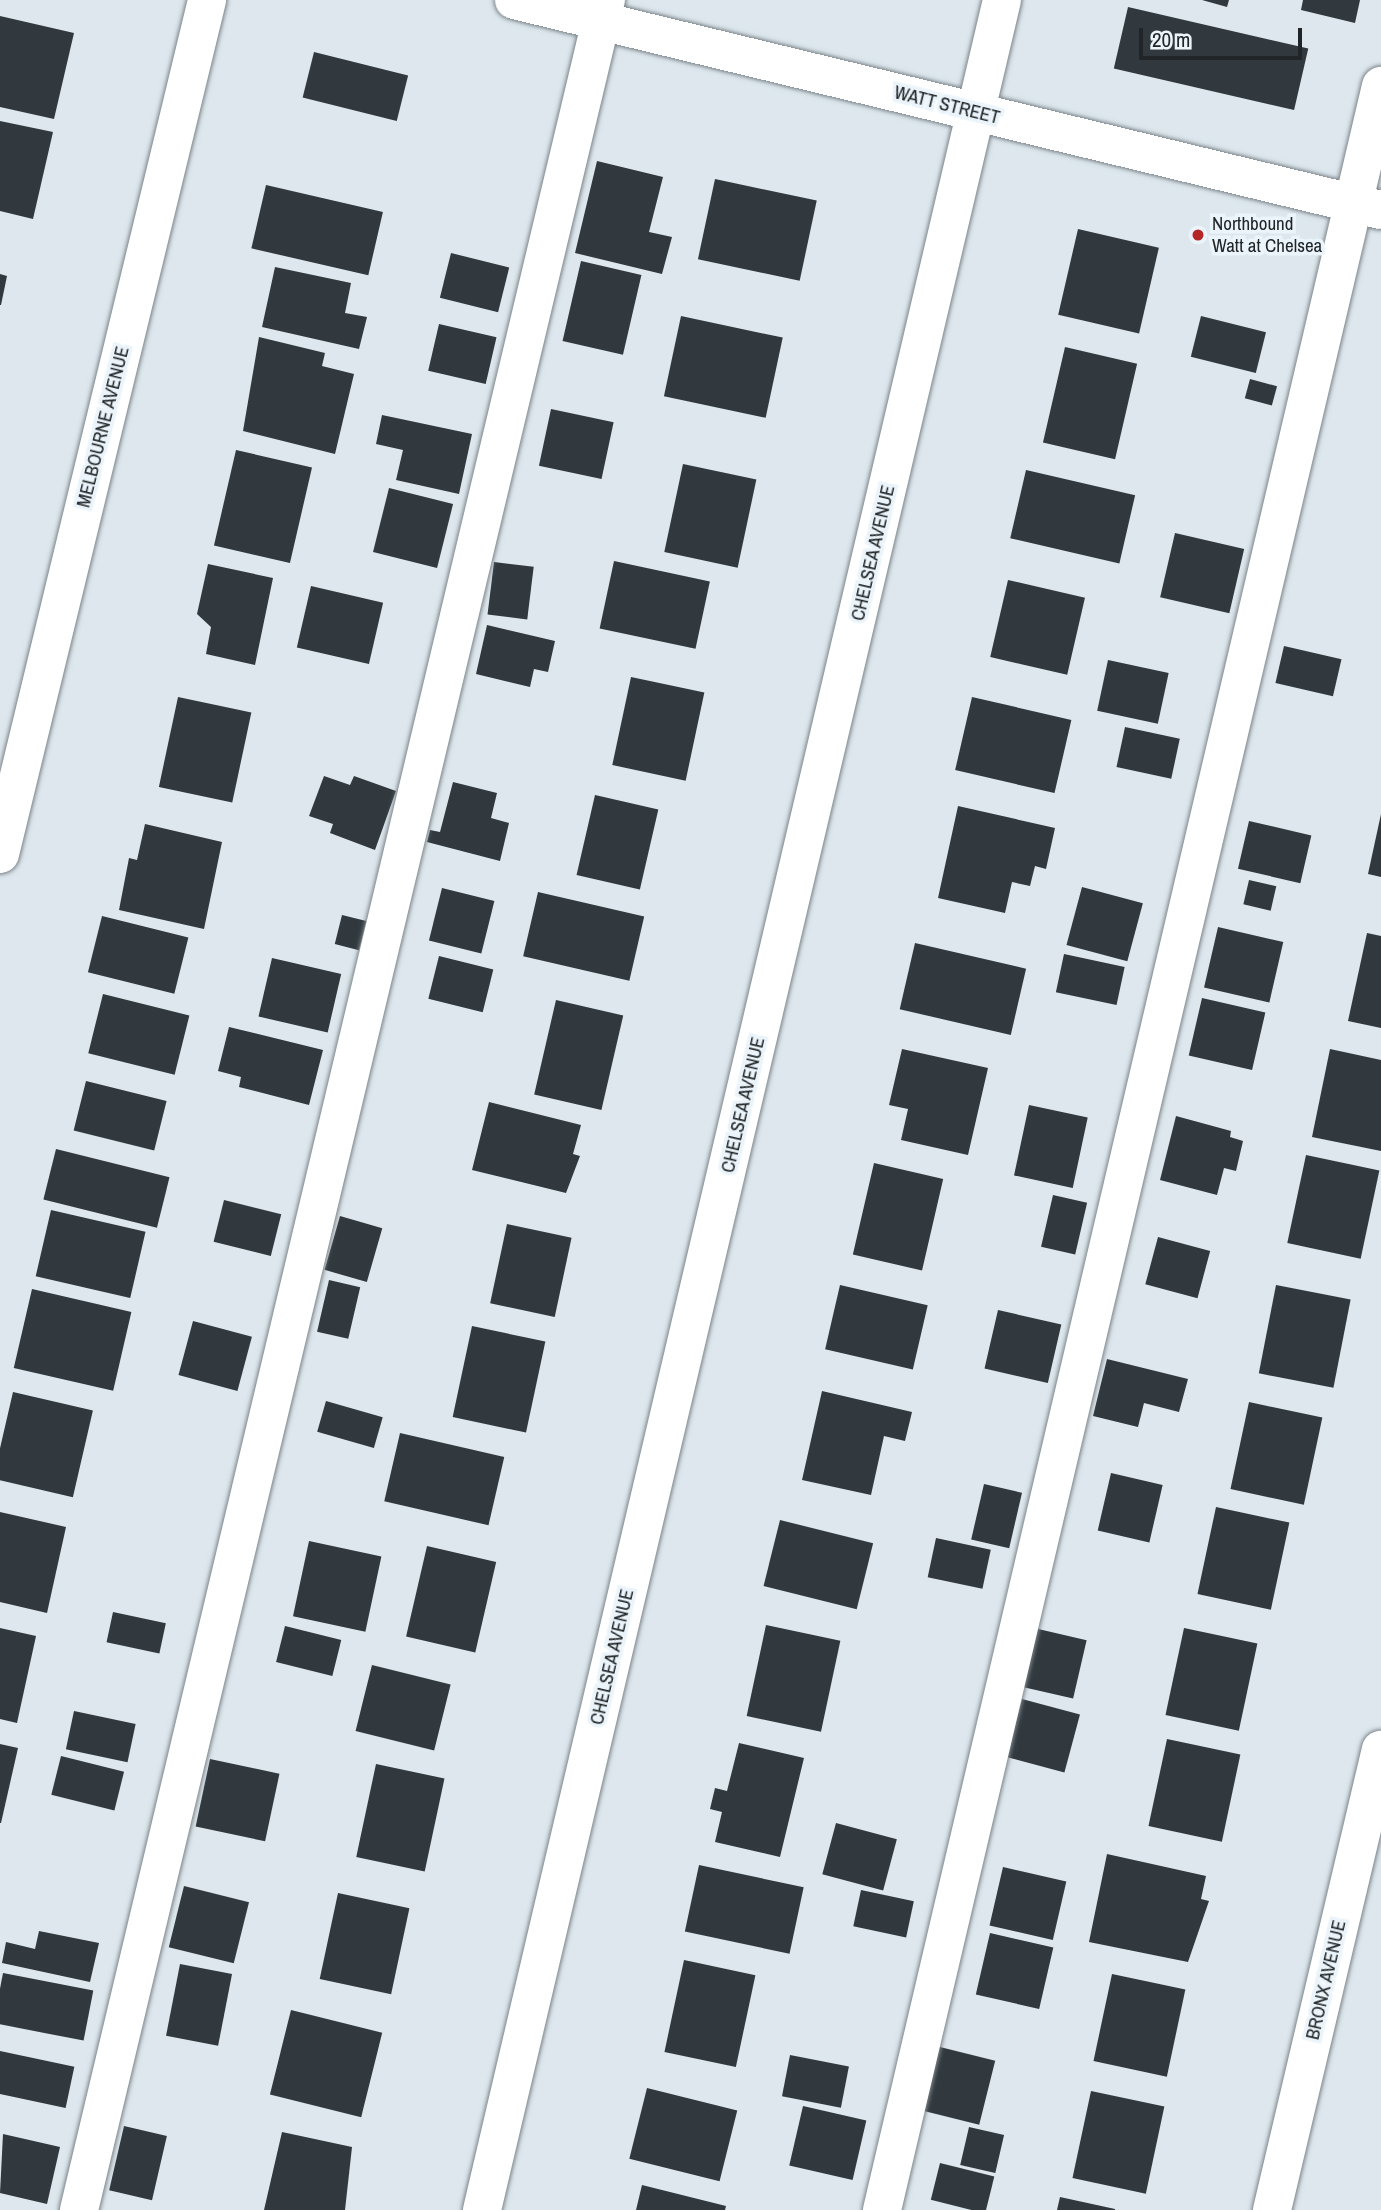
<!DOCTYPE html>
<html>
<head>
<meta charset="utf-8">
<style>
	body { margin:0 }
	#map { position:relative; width:1381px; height:2210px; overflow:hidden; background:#dde7ed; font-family:"Archivo Narrow",sans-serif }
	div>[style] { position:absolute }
	.building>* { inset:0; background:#31393e; transform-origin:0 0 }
	.roads { filter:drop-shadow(0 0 2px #7b848a) drop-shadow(0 0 2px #7b848a) }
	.minor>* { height:38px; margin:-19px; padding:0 19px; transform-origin:19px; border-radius:19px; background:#fff }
	.dots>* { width:19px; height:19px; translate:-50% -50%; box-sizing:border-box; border:4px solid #eaf4fa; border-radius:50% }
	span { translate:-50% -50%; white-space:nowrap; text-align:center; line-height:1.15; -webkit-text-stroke:7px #eaf4fa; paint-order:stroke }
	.street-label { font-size:19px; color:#212527 }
	.poi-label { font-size:19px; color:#212527 }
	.left { translate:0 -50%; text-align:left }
	.scale { position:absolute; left:1139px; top:28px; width:163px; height:32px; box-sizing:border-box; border:4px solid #212527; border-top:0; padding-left:9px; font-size:21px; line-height:24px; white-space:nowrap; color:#212527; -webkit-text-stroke:5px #eaf4fa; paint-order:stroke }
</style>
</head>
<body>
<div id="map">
	<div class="building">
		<div style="clip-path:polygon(1202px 0,1229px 0,1227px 7px)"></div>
		<div style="clip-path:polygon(1303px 0,1360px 0,1355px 23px,1301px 10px)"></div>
		<div style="left:1128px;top:7px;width:185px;height:63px;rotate:13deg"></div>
		<div style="clip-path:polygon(0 16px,74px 33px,54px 119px,0 107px)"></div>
		<div style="left:314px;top:52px;width:97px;height:47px;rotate:14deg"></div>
		<div style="clip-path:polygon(0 121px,53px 132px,33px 219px,0 211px)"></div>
		<div style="clip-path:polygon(597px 161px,663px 177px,649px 232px,672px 237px,662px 274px,575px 253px)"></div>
		<div style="left:715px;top:179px;width:104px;height:82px;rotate:12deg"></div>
		<div style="left:266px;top:185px;width:120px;height:65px;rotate:13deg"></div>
		<div style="left:1078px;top:229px;width:83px;height:88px;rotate:13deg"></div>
		<div style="left:451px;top:253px;width:60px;height:46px;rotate:14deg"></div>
		<div style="left:581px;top:261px;width:62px;height:82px;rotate:13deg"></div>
		<div style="clip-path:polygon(275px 267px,351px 283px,345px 313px,367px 317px,359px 349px,262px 327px)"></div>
		<div style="clip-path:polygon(0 274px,7px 276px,1px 305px,0 305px)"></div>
		<div style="left:681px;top:316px;width:104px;height:82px;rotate:12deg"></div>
		<div style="left:1201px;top:316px;width:67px;height:42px;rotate:14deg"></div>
		<div style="left:439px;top:324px;width:59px;height:48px;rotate:13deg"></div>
		<div style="clip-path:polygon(259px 337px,325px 353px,322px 366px,354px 374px,335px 454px,243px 431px)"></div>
		<div style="left:1065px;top:347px;width:74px;height:98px;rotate:13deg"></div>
		<div style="left:1250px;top:379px;width:28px;height:20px;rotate:15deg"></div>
		<div style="left:551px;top:409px;width:64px;height:58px;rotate:12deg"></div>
		<div style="clip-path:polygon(382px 415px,472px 434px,459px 494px,396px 480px,403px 450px,376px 444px)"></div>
		<div style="left:236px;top:450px;width:78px;height:98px;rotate:13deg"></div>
		<div style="left:683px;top:464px;width:75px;height:90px;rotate:12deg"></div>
		<div style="left:1026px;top:470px;width:112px;height:70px;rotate:13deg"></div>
		<div style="left:389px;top:488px;width:66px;height:66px;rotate:14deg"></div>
		<div style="left:1175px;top:533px;width:71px;height:66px;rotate:13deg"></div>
		<div style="left:614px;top:561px;width:98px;height:69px;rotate:12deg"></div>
		<div style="left:494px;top:562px;width:40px;height:53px;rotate:7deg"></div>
		<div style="clip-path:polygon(208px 564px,273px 578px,255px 665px,206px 654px,211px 627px,197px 614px)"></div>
		<div style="left:1008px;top:580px;width:79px;height:79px;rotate:13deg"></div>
		<div style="left:311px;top:586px;width:74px;height:63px;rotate:13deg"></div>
		<div style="clip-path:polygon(487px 625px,555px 641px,548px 672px,534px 669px,530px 687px,476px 674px)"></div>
		<div style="left:1284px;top:646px;width:59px;height:38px;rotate:13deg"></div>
		<div style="left:1108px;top:660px;width:62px;height:52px;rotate:12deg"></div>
		<div style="left:631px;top:677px;width:75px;height:90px;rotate:12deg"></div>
		<div style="left:178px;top:697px;width:75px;height:92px;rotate:12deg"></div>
		<div style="left:972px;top:697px;width:102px;height:75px;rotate:13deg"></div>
		<div style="left:1125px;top:727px;width:56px;height:41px;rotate:12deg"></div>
		<div style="clip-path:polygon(324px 776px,350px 785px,354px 776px,396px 791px,375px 850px,330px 833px,333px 824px,309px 816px)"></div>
		<div style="clip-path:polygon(453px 782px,497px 793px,491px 818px,509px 823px,500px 861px,427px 842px,430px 830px,440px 832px)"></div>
		<div style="left:595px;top:795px;width:65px;height:82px;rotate:13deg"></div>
		<div style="clip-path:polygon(958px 806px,1055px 828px,1046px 869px,1035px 866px,1030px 886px,1012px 882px,1005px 913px,938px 898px)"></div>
		<div style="clip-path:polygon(1381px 814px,1381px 877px,1368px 874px)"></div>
		<div style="left:1249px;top:821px;width:64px;height:49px;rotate:13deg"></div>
		<div style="clip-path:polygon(145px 824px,222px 842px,204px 929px,119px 910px,129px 858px,137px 860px)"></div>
		<div style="left:1249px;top:880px;width:28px;height:25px;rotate:13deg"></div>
		<div style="left:1082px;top:887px;width:63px;height:60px;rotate:15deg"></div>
		<div style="left:442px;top:888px;width:54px;height:54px;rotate:14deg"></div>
		<div style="left:538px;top:892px;width:109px;height:66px;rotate:13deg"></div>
		<div style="left:342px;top:915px;width:25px;height:30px;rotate:14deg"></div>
		<div style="left:102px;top:916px;width:89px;height:58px;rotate:14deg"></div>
		<div style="left:1218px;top:927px;width:67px;height:62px;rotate:13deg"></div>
		<div style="clip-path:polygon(1367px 933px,1381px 936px,1381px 1028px,1348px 1021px)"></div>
		<div style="left:915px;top:943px;width:114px;height:68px;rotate:13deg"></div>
		<div style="left:1064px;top:954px;width:62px;height:39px;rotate:12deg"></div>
		<div style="left:439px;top:956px;width:56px;height:44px;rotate:14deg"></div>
		<div style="left:272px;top:958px;width:71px;height:60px;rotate:13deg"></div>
		<div style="left:103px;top:994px;width:89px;height:61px;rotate:14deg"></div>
		<div style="left:1202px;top:998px;width:65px;height:59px;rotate:13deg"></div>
		<div style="left:556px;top:1000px;width:69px;height:97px;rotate:13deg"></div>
		<div style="clip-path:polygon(229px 1027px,323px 1050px,309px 1105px,239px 1087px,241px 1077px,218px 1071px)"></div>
		<div style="clip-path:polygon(902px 1049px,988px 1068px,968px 1155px,901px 1140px,908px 1109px,889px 1105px)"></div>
		<div style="clip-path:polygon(1330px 1049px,1381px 1060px,1381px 1151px,1312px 1137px)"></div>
		<div style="left:86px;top:1081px;width:83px;height:51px;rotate:14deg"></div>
		<div style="clip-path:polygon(489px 1102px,581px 1125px,573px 1154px,580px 1156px,566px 1193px,472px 1170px)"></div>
		<div style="left:1029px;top:1105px;width:60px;height:72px;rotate:12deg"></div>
		<div style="clip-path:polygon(1176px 1116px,1231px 1131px,1230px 1137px,1243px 1141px,1236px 1171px,1224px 1168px,1217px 1195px,1160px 1180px)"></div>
		<div style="left:56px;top:1149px;width:117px;height:52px;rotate:14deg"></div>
		<div style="left:1306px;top:1155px;width:75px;height:90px;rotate:12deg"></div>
		<div style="left:874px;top:1163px;width:71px;height:94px;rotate:13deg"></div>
		<div style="left:1053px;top:1195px;width:35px;height:53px;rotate:13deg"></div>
		<div style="left:224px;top:1200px;width:59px;height:43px;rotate:14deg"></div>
		<div style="left:51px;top:1210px;width:97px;height:68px;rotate:13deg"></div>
		<div style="left:340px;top:1216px;width:44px;height:56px;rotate:16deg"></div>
		<div style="left:507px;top:1224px;width:66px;height:81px;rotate:12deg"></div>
		<div style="left:1158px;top:1237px;width:54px;height:49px;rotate:15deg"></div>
		<div style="left:329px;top:1280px;width:32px;height:53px;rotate:13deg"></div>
		<div style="left:840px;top:1285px;width:90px;height:66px;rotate:13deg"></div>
		<div style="left:1276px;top:1285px;width:76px;height:90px;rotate:11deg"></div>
		<div style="left:32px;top:1289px;width:102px;height:81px;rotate:13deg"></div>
		<div style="left:998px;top:1310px;width:65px;height:60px;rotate:13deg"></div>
		<div style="left:193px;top:1321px;width:61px;height:56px;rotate:15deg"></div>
		<div style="left:472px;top:1326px;width:75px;height:93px;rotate:12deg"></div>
		<div style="clip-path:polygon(1107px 1359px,1188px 1379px,1179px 1412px,1144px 1403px,1138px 1427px,1093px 1416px)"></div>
		<div style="clip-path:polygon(822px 1391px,912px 1412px,905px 1441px,884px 1436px,871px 1495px,802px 1480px)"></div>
		<div style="left:13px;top:1392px;width:82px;height:89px;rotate:13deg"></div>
		<div style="left:326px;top:1401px;width:59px;height:32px;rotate:16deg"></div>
		<div style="left:1249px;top:1402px;width:75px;height:89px;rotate:12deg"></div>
		<div style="left:400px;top:1433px;width:107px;height:70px;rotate:13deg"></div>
		<div style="left:1111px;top:1473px;width:53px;height:59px;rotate:13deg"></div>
		<div style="left:984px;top:1484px;width:39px;height:57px;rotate:13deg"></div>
		<div style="left:1216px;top:1507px;width:75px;height:89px;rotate:12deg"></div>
		<div style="clip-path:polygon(0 1512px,66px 1527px,47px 1613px,0 1602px)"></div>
		<div style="left:780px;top:1520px;width:96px;height:68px;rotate:14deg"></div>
		<div style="left:936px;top:1538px;width:56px;height:40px;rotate:12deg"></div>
		<div style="left:309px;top:1541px;width:74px;height:77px;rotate:12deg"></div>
		<div style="left:427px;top:1546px;width:71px;height:93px;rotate:13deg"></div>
		<div style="left:113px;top:1612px;width:54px;height:31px;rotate:12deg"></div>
		<div style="left:766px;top:1625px;width:76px;height:93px;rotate:12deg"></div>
		<div style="left:285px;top:1626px;width:58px;height:37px;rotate:14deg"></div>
		<div style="clip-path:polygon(0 1628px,36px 1636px,17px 1723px,0 1719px)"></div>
		<div style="left:1034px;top:1628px;width:54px;height:60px;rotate:13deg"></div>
		<div style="left:1184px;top:1628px;width:75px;height:89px;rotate:12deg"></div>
		<div style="left:372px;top:1665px;width:81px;height:68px;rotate:14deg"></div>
		<div style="left:1022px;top:1699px;width:60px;height:60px;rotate:15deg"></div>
		<div style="left:74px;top:1711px;width:63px;height:39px;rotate:12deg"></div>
		<div style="left:1167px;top:1739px;width:75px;height:89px;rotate:12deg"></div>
		<div style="clip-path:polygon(739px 1743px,804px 1758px,780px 1857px,715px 1842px,722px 1812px,710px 1809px,715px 1788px,727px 1791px)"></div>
		<div style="clip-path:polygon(0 1744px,18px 1748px,1px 1823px,0 1823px)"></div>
		<div style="left:61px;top:1756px;width:65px;height:40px;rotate:14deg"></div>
		<div style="left:210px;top:1759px;width:71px;height:69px;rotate:12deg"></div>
		<div style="left:376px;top:1764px;width:70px;height:95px;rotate:12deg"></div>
		<div style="left:836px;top:1823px;width:63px;height:53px;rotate:15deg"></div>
		<div style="clip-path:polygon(1107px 1854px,1206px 1876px,1201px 1899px,1209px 1901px,1188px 1962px,1089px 1942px)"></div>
		<div style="left:699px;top:1865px;width:107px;height:68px;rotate:12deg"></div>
		<div style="left:1003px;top:1867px;width:65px;height:60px;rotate:13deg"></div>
		<div style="left:184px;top:1886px;width:67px;height:63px;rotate:14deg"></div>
		<div style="left:861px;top:1890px;width:54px;height:37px;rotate:12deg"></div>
		<div style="left:338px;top:1893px;width:73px;height:88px;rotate:12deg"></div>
		<div style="clip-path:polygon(39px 1931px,99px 1943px,90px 1982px,2px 1963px,6px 1942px,35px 1949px)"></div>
		<div style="left:990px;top:1933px;width:65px;height:63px;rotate:13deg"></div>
		<div style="left:684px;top:1960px;width:73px;height:94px;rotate:12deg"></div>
		<div style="left:180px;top:1964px;width:53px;height:73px;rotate:11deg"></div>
		<div style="left:3px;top:1973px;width:92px;height:51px;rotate:11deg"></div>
		<div style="left:1112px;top:1974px;width:75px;height:89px;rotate:12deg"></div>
		<div style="left:291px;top:2010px;width:94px;height:87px;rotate:14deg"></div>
		<div style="left:936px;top:2046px;width:61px;height:66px;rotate:14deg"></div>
		<div style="left:0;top:2051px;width:76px;height:42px;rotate:12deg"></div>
		<div style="left:790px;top:2055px;width:60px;height:42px;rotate:11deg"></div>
		<div style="left:647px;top:2088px;width:93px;height:73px;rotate:14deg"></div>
		<div style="left:1091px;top:2091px;width:75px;height:89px;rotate:12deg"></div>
		<div style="left:803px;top:2106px;width:65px;height:61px;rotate:13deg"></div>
		<div style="left:124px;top:2126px;width:44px;height:66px;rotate:13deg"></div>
		<div style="left:969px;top:2127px;width:36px;height:39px;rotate:13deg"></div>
		<div style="clip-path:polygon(282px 2132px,352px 2147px,345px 2210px,264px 2210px)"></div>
		<div style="clip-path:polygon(3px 2134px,60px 2147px,47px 2204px,0 2193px)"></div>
		<div style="left:940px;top:2163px;width:56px;height:38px;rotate:14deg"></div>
		<div style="clip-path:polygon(642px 2185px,726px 2206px,725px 2210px,636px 2210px)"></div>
		<div style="clip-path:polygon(1060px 2197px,1115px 2209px,1115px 2210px,1057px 2210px)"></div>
	</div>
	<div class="roads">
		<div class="minor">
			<div style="left:514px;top:0;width:892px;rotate:13.62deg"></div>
			<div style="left:0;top:854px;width:879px;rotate:-76.37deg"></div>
			<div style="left:79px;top:2210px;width:2272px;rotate:-76.59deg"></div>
			<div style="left:482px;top:2210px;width:2270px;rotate:-76.76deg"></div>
			<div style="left:882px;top:2210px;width:2182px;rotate:-76.78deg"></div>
			<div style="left:1272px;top:2210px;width:473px;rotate:-76.7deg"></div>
		</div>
	</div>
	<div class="dots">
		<div style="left:1198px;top:235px;background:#b52626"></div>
	</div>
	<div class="street-label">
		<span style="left:947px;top:105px;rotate:14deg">WATT STREET</span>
		<span style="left:103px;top:427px;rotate:-76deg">MELBOURNE AVENUE</span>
		<span style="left:873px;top:553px;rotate:-77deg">CHELSEA AVENUE</span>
		<span style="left:743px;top:1105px;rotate:-77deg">CHELSEA AVENUE</span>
		<span style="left:612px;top:1657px;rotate:-77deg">CHELSEA AVENUE</span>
		<span style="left:1326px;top:1980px;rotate:-77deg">BRONX AVENUE</span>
	</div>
	<div class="poi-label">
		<span class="left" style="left:1212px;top:235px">Northbound<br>Watt at Chelsea</span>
	</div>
	<div class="scale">20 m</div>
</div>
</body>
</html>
